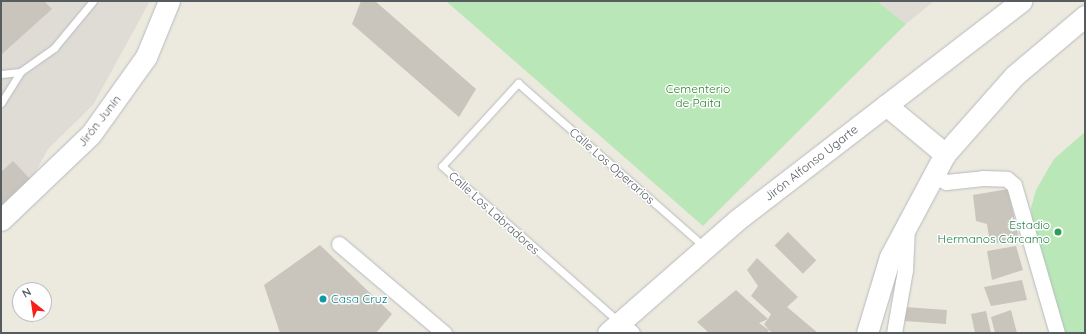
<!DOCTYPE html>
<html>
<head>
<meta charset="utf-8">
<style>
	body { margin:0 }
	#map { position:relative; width:1086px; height:334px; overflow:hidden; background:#ece9de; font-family:Quicksand,sans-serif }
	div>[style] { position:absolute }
	.industrial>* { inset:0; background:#dfdcd6 }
	.green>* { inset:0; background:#b9e7b7 }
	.building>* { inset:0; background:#c9c5bd; transform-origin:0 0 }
	.roads { filter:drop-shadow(0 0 1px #b6babf) drop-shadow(0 0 1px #b6babf) }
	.lane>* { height:7px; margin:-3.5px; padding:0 3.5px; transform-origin:3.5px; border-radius:3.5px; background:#fff }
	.street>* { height:15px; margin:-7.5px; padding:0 7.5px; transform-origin:7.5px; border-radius:7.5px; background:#fff }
	.secondary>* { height:21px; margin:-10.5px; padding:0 10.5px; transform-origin:10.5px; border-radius:10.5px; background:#fff }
	.dots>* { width:11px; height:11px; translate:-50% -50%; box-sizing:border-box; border:2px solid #fff; border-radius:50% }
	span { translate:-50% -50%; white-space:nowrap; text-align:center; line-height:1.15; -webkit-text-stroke:3px #fff; paint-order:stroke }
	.park-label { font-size:12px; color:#2c842c }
	.street-label { font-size:12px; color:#575c61 }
	.leisure-label { font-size:12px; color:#27864d }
	.right { translate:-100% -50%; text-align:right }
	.culture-label { font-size:12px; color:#0d838f }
	.left { translate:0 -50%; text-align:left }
	.frame { position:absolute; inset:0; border:2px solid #575c61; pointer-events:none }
	.north { position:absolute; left:12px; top:282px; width:40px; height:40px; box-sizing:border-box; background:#fff; border:1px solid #bcbec0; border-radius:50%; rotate:330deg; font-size:11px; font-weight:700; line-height:16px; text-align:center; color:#575c61 }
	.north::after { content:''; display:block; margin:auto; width:14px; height:18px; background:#f91f18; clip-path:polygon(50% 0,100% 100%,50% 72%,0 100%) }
</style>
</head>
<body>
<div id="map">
	<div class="industrial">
		<div style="clip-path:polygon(1px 1px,150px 1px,93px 105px,48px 149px,31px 180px,1px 207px)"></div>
		<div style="clip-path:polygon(877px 1px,934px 1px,906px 24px)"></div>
	</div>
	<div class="green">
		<div style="clip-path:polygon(446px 1px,877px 1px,906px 24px,703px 226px)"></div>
		<div style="clip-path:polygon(1085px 132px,1085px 333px,1064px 333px,1033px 240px,1031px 208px,1036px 190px,1054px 159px)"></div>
	</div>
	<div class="building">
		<div style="clip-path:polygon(1px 1px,44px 1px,52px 9px,1px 55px)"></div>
		<div style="clip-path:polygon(361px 1px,375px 1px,476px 89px,459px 117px,352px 24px)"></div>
		<div style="clip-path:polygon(13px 161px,31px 180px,1px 207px,1px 172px)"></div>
		<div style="clip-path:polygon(1008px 189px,1019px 239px,990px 244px,987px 224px,976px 221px,973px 195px)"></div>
		<div style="left:788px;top:232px;width:40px;height:19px;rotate:45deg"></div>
		<div style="clip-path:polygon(320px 245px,392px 314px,376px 333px,280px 333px,264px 285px)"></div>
		<div style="clip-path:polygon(1016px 246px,1023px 270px,992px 280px,987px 251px)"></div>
		<div style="clip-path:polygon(evenodd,757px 258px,798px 297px,787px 307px,818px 333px,772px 333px,769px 330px,767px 333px,709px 333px,697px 322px,736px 290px,768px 319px,771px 314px,751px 296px,758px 286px,747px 270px,757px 258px,768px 319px,764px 324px,769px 330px,759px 323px,768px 319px)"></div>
		<div style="clip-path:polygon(1022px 280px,1027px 300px,991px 306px,984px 287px)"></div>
		<div style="left:905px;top:307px;width:42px;height:14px;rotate:4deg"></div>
		<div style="clip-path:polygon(1011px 310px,1017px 333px,995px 333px,991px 317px)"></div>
		<div style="clip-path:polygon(986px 311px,991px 333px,975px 333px,971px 314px)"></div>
	</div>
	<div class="roads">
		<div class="lane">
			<div style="left:1px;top:74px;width:19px;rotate:-6deg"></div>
			<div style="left:20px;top:72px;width:42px;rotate:-35.2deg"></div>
			<div style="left:54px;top:48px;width:61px;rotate:-50.3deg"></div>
			<div style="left:1px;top:103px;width:36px;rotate:-58deg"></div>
			<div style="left:619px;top:322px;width:236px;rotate:-138.6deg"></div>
			<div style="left:442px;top:166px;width:113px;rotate:-47.5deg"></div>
			<div style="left:518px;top:83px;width:249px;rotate:41.3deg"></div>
		</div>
		<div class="street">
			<div style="left:933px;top:174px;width:15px;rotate:32deg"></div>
			<div style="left:946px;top:182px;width:37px;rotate:-6deg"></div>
			<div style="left:983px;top:178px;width:24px;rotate:2deg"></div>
			<div style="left:1007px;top:179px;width:9px;rotate:41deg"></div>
			<div style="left:1014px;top:185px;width:154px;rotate:73.8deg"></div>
			<div style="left:339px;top:244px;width:138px;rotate:40.3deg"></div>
			<div style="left:621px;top:323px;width:15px;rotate:42deg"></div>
			<div style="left:894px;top:333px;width:64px;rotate:-80.1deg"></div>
			<div style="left:905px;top:270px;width:42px;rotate:-87.3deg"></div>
		</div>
		<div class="secondary">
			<div style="left:886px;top:105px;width:77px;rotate:39.7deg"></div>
			<div style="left:1px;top:220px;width:124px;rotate:-43.7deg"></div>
			<div style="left:91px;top:134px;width:95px;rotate:-54.5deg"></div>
			<div style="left:146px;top:57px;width:61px;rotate:-67.7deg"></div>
			<div style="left:608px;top:333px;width:171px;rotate:-41.2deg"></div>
			<div style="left:737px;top:220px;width:359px;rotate:-37.6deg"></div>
			<div style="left:867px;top:333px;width:79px;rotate:-73.2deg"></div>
			<div style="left:890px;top:257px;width:117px;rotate:-61.9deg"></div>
			<div style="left:945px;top:154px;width:104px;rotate:-48.5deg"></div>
			<div style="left:1014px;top:76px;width:93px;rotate:-40.2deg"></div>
		</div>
	</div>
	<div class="dots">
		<div style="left:1058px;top:232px;background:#2e9e5b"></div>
		<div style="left:323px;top:299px;background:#0f9aa8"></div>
	</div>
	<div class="park-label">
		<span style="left:698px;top:96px">Cementerio<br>de Paita</span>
	</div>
	<div class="street-label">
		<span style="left:99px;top:121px;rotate:-52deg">Jirón Junín</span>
		<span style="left:811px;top:163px;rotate:-38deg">Jirón Alfonso Ugarte</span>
		<span style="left:612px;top:166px;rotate:41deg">Calle Los Operarios</span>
		<span style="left:494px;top:213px;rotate:42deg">Calle Los Labradores</span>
	</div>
	<div class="leisure-label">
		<span class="right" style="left:1050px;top:232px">Estadio<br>Hermanos Cárcamo</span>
	</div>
	<div class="culture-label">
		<span class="left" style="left:331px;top:299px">Casa Cruz</span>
	</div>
	<div class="frame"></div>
	<div class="north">N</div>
</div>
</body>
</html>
